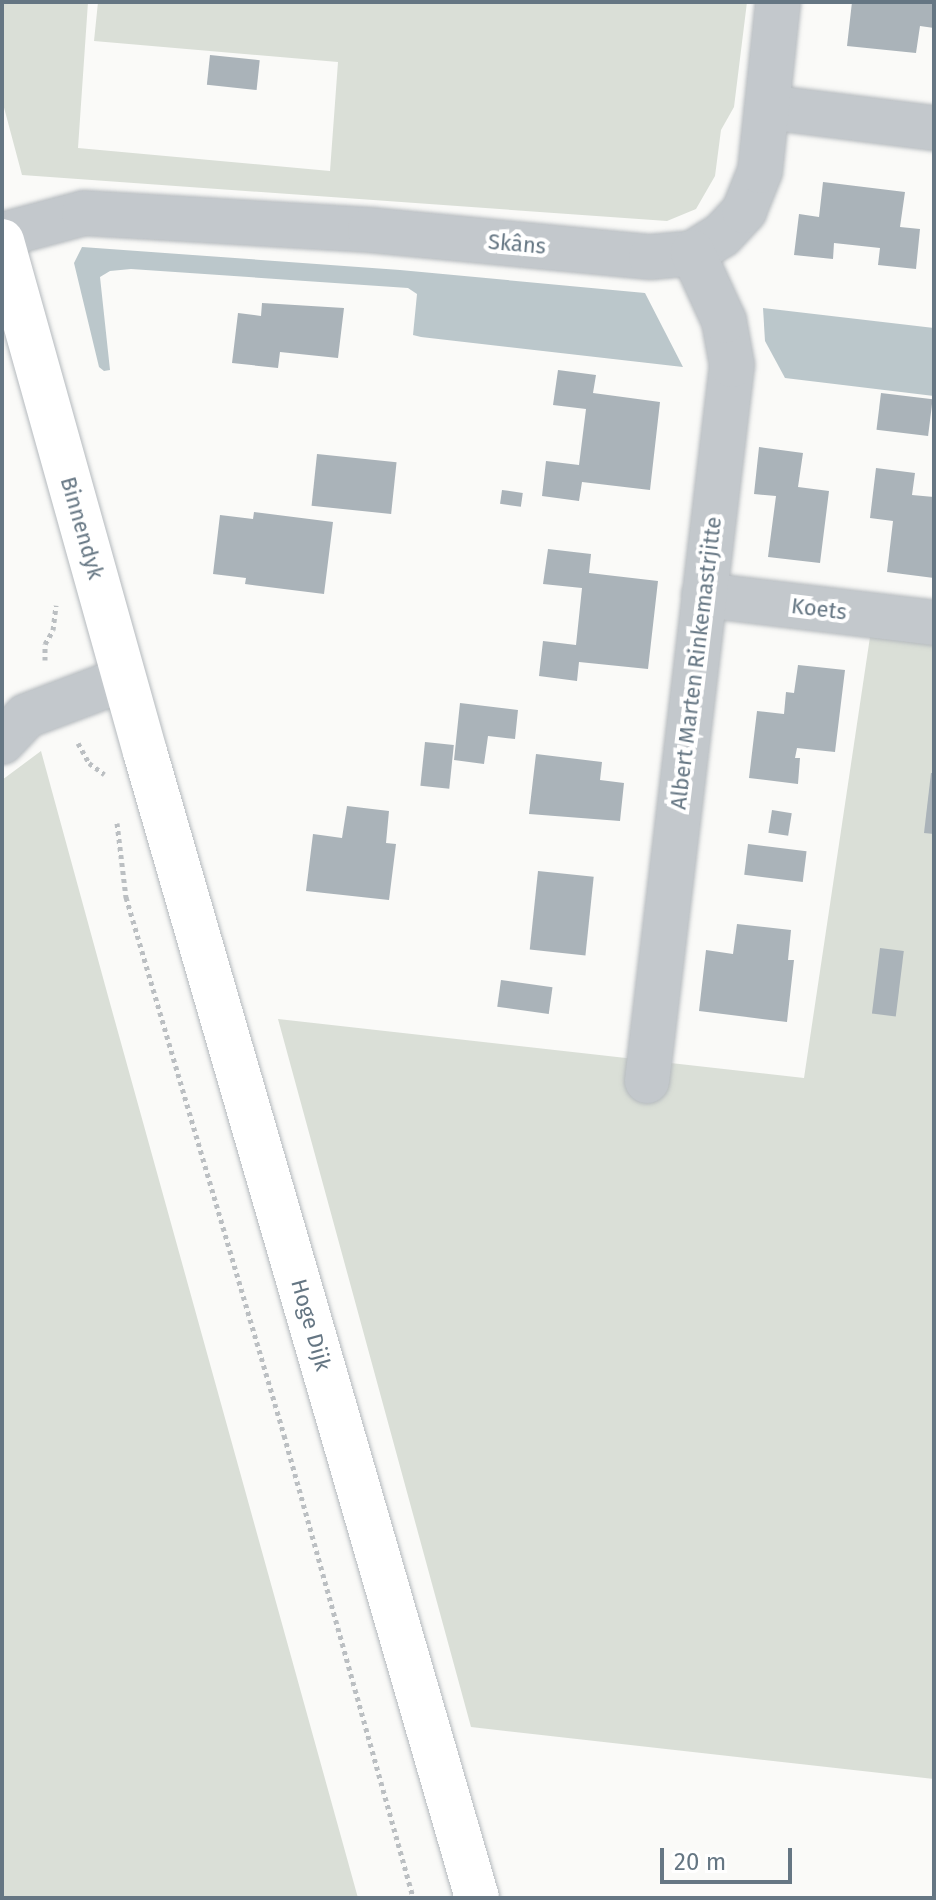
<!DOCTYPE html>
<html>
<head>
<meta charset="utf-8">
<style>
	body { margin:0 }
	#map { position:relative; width:936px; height:1900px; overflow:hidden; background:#fafaf8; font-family:"Fira Sans",sans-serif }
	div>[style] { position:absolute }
	.green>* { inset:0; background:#dadfd7 }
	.water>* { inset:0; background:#bbc7cb }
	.building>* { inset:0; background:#aab3b9; transform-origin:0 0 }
	.path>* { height:5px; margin-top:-2.5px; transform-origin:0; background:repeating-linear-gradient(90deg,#bbbfc2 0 4px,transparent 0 8px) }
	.roads { filter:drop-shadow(0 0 2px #b5babe) drop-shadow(0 0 2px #b5babe) }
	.minor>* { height:44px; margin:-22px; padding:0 22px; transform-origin:22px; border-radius:22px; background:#c3c8cc }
	.major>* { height:44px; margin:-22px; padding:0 22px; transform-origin:22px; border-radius:22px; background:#fff }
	span { translate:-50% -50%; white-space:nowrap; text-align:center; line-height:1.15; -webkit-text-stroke:8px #fff; paint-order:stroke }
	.street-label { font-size:22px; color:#657683 }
	.frame { position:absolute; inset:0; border:4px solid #657683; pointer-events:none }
	.scale { position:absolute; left:660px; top:1848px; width:132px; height:36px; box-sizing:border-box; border:4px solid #657683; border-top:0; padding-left:10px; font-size:24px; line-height:28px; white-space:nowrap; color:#657683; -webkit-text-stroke:6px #fff; paint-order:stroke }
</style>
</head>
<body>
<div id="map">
	<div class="green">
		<div style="clip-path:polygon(2px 2px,88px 2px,78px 148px,330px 171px,338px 62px,94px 41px,98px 2px,747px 2px,734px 107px,721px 130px,715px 176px,696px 209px,667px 221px,22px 175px,2px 100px)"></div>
		<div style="clip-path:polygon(870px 637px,934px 644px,934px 1779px,471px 1727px,278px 1019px,804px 1078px)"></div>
		<div style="clip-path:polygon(41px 751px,108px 996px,358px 1898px,2px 1898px,2px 780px)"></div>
	</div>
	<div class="water">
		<div style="clip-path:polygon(82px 247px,400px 270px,645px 293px,683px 367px,421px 337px,413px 335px,417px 294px,408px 288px,131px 269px,110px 271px,100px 277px,110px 370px,104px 371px,99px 367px,74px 263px)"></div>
		<div style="clip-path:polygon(763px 308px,934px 328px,934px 396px,785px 378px,765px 341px)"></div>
	</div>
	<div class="building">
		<div style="clip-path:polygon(852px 2px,934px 2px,934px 28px,920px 26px,916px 53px,847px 46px)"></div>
		<div style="left:210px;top:55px;width:50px;height:30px;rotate:6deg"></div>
		<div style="clip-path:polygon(823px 182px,905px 192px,900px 227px,920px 229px,916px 269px,878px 265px,880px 248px,834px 243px,833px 259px,794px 255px,799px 214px,819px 217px)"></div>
		<div style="clip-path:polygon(262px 303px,344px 308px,338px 358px,280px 352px,278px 368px,232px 363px,238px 313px,261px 316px)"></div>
		<div style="clip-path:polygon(558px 370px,596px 375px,593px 393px,660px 402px,650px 490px,582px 482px,579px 501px,542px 496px,546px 461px,579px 465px,586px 409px,553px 405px)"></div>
		<div style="left:881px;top:393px;width:52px;height:37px;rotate:7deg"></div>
		<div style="clip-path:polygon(759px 447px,803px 453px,798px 487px,829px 491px,820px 563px,768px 557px,776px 496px,754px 494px)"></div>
		<div style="left:317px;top:454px;width:80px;height:52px;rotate:6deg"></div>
		<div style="clip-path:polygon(876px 468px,915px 473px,912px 495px,934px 497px,934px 578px,887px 572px,893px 521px,870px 518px)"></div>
		<div style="left:502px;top:490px;width:21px;height:14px;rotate:8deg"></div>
		<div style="clip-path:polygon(254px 512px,333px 522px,324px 594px,245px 584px,246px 578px,213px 574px,220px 515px,253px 519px)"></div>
		<div style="clip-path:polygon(548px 549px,591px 554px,589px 573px,658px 581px,648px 669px,579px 662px,577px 681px,539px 676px,543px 641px,576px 645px,582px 588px,543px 584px)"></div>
		<div style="clip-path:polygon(798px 665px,845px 670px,835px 752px,797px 748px,795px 758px,800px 758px,798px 784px,749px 778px,757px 711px,784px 714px,786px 692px,794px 693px)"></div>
		<div style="clip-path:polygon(460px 703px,518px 710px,515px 739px,488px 736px,484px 764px,454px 760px)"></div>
		<div style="left:425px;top:742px;width:29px;height:44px;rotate:6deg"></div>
		<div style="clip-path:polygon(536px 754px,602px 762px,600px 780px,624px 783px,620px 821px,529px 814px)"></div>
		<div style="clip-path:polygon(931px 773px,934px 773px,934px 834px,924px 833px)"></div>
		<div style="clip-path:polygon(347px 806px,389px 811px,386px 843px,396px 844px,389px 900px,306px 891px,313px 834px,342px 838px)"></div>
		<div style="left:772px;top:810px;width:20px;height:23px;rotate:9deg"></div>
		<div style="left:748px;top:844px;width:59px;height:31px;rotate:7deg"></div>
		<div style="left:538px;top:871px;width:56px;height:79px;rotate:6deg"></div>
		<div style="clip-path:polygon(737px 924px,791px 930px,788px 960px,794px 960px,787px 1022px,699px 1011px,706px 950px,733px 954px)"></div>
		<div style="left:880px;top:948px;width:24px;height:66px;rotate:7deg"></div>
		<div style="left:501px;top:980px;width:52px;height:27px;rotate:8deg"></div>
	</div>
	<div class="path">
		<div style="left:45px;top:660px;width:16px;rotate:-90deg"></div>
		<div style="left:45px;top:644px;width:16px;rotate:-60deg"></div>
		<div style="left:53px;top:630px;width:25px;rotate:-83deg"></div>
		<div style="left:78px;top:743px;width:23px;rotate:61deg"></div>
		<div style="left:89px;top:763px;width:19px;rotate:36deg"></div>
		<div style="left:117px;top:823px;width:75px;rotate:83.1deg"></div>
		<div style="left:126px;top:897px;width:561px;rotate:73.63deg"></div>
		<div style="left:284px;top:1435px;width:481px;rotate:74.4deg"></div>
	</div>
	<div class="roads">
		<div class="minor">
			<div style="left:767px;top:107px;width:168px;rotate:7.2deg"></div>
			<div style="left:2px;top:235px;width:85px;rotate:-15deg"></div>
			<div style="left:84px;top:213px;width:287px;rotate:3.4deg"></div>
			<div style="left:370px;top:230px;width:282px;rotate:5.5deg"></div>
			<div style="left:651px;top:257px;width:42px;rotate:-5.4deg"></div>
			<div style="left:693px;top:253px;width:34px;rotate:-32deg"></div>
			<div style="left:722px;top:235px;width:33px;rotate:-47deg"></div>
			<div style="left:744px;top:211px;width:43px;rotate:-68.2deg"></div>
			<div style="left:760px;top:171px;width:170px;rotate:-83.9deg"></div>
			<div style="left:704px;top:595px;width:232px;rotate:6.9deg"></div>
			<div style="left:2px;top:742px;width:35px;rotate:-47deg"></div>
			<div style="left:26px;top:716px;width:105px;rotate:-20.7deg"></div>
			<div style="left:647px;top:1081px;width:721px;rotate:-83.23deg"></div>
			<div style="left:732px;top:365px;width:45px;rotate:-100.3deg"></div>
			<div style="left:724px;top:321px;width:75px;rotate:-114.5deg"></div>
		</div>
		<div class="major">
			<div style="left:2px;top:241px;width:531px;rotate:74.37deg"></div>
			<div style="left:145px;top:752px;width:1193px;rotate:73.84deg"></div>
		</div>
	</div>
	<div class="street-label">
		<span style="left:517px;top:244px;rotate:5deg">Skâns</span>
		<span style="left:82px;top:528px;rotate:74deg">Binnendyk</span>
		<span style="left:819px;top:609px;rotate:7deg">Koets</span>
		<span style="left:696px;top:663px;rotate:-83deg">Albert Marten Rinkemastrjitte</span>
		<span style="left:311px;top:1325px;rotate:74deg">Hoge Dijk</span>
	</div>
	<div class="frame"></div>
	<div class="scale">20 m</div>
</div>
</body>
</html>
